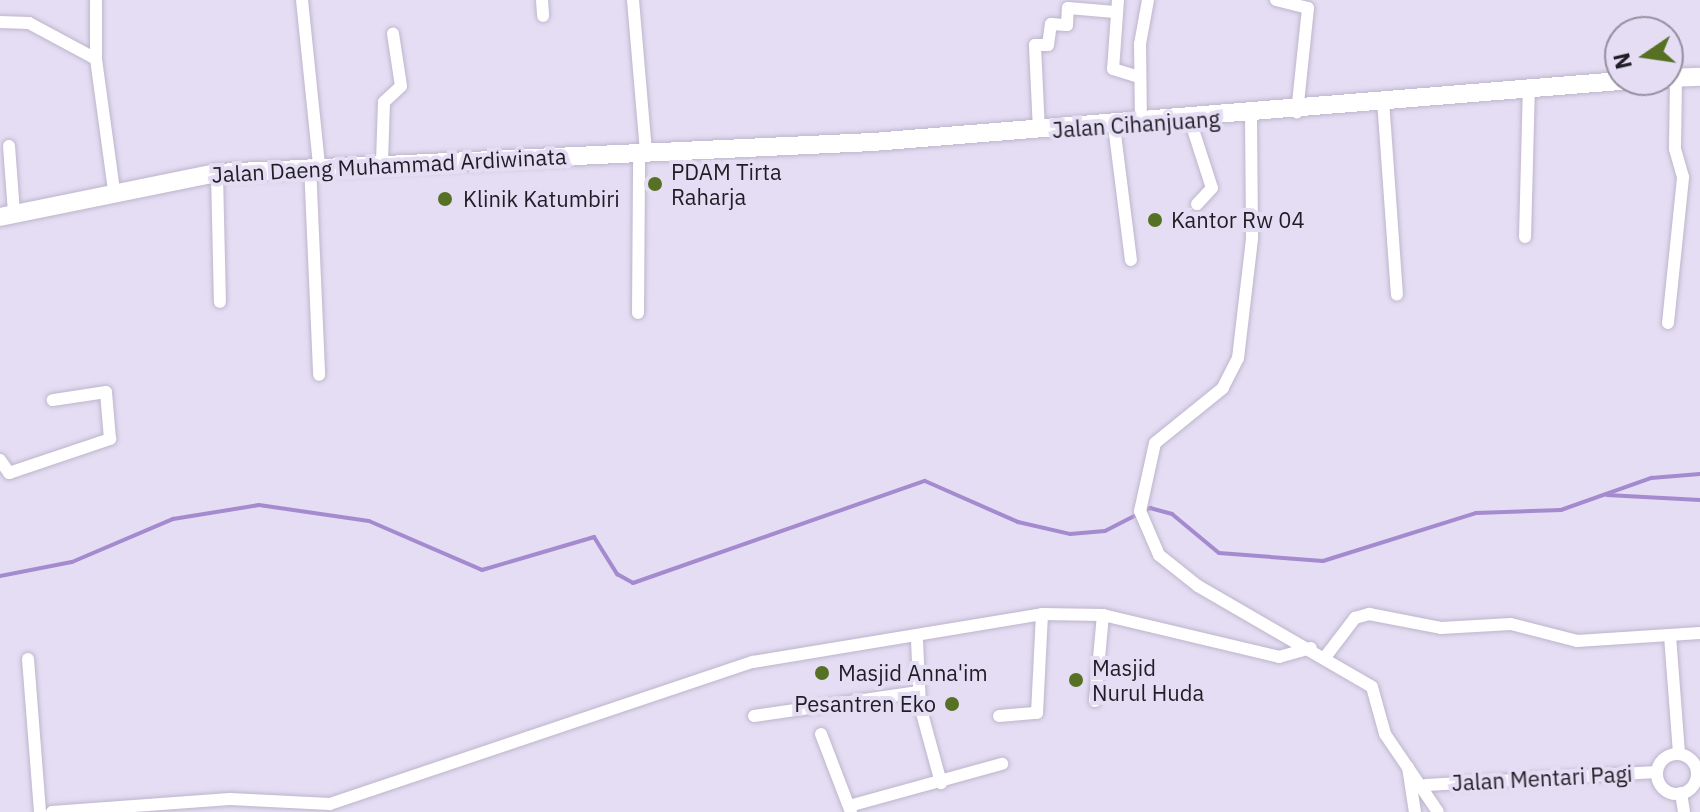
<!DOCTYPE html>
<html>
<head>
<meta charset="utf-8">
<style>
	body { margin:0 }
	#map { position:relative; width:1700px; height:812px; overflow:hidden; background:#e4ddf3; font-family:"IBM Plex Sans",sans-serif }
	div>[style] { position:absolute }
	.stream>* { height:4px; margin:-2px; padding:0 2px; transform-origin:2px; border-radius:2px; background:#a48ace }
	.roads { filter:drop-shadow(0 0 2px #bdb5cb) drop-shadow(0 0 2px #bdb5cb) }
	.minor>* { height:12px; margin:-6px; padding:0 6px; transform-origin:6px; border-radius:6px; background:#fff }
	.minor>.ring { margin:-6px; padding:0; box-sizing:content-box; background:none; border:12px solid #fff; border-radius:50% }
	.secondary>* { height:18px; margin:-9px; padding:0 9px; transform-origin:9px; border-radius:9px; background:#fff }
	.dots>* { width:22px; height:22px; translate:-50% -50%; box-sizing:border-box; border:4px solid #e4ddf3; border-radius:50% }
	span { translate:-50% -50%; white-space:nowrap; text-align:center; line-height:1.15; -webkit-text-stroke:8px #e4ddf3; paint-order:stroke }
	.street-label { font-size:22px; color:#1f1d25 }
	.poi-label { font-size:22px; color:#1f1d25 }
	.left { translate:0 -50%; text-align:left }
	.right { translate:-100% -50%; text-align:right }
	.north { position:absolute; left:1604px; top:16px; width:80px; height:80px; box-sizing:border-box; background:#e4ddf3; border:2px solid #9590a1; border-radius:50%; rotate:257deg; font-size:22px; font-weight:700; line-height:32px; text-align:center; color:#1f1d25 }
	.north::after { content:''; display:block; margin:auto; width:28px; height:36px; background:#577124; clip-path:polygon(50% 0,100% 100%,50% 72%,0 100%) }
</style>
</head>
<body>
<div id="map">
	<div class="stream">
		<div style="left:1607px;top:495px;width:93px;rotate:3.1deg"></div>
		<div style="left:0;top:576px;width:73px;rotate:-11deg"></div>
		<div style="left:72px;top:562px;width:110px;rotate:-23.1deg"></div>
		<div style="left:173px;top:519px;width:87px;rotate:-9.2deg"></div>
		<div style="left:259px;top:505px;width:111px;rotate:8.3deg"></div>
		<div style="left:369px;top:521px;width:123px;rotate:23.4deg"></div>
		<div style="left:482px;top:570px;width:117px;rotate:-16.4deg"></div>
		<div style="left:594px;top:537px;width:44px;rotate:58.1deg"></div>
		<div style="left:617px;top:574px;width:18px;rotate:29deg"></div>
		<div style="left:633px;top:583px;width:309px;rotate:-19.3deg"></div>
		<div style="left:925px;top:481px;width:102px;rotate:23.8deg"></div>
		<div style="left:1018px;top:522px;width:53px;rotate:13deg"></div>
		<div style="left:1070px;top:534px;width:35px;rotate:-5deg"></div>
		<div style="left:1105px;top:531px;width:51px;rotate:-27.1deg"></div>
		<div style="left:1150px;top:508px;width:23px;rotate:15deg"></div>
		<div style="left:1172px;top:514px;width:61px;rotate:39.7deg"></div>
		<div style="left:1219px;top:553px;width:104px;rotate:4.4deg"></div>
		<div style="left:1323px;top:561px;width:160px;rotate:-17.4deg"></div>
		<div style="left:1476px;top:513px;width:85px;rotate:-2deg"></div>
		<div style="left:1561px;top:510px;width:96px;rotate:-19.6deg"></div>
		<div style="left:1651px;top:478px;width:49px;rotate:-4.7deg"></div>
	</div>
	<div class="roads">
		<div class="minor">
			<div style="left:302px;top:0;width:165px;rotate:84.1deg"></div>
			<div style="left:542px;top:0;width:16px;rotate:86deg"></div>
			<div style="left:633px;top:0;width:153px;rotate:85.1deg"></div>
			<div style="left:1118px;top:0;width:69px;rotate:94.1deg"></div>
			<div style="left:1113px;top:69px;width:28px;rotate:17deg"></div>
			<div style="left:1276px;top:0;width:33px;rotate:14deg"></div>
			<div style="left:1308px;top:8px;width:105px;rotate:96deg"></div>
			<div style="left:0;top:22px;width:29px;rotate:2deg"></div>
			<div style="left:29px;top:23px;width:76px;rotate:28.2deg"></div>
			<div style="left:96px;top:59px;width:133px;rotate:82.2deg"></div>
			<div style="left:96px;top:59px;width:59px;rotate:-90deg"></div>
			<div style="left:1383px;top:100px;width:195px;rotate:85.9deg"></div>
			<div style="left:1251px;top:116px;width:123px;rotate:89.5deg"></div>
			<div style="left:1252px;top:239px;width:120px;rotate:96.7deg"></div>
			<div style="left:1238px;top:358px;width:34px;rotate:117deg"></div>
			<div style="left:1223px;top:388px;width:87px;rotate:141deg"></div>
			<div style="left:1155px;top:443px;width:70px;rotate:102.4deg"></div>
			<div style="left:1140px;top:511px;width:48px;rotate:66.6deg"></div>
			<div style="left:1159px;top:555px;width:50px;rotate:38.5deg"></div>
			<div style="left:1198px;top:586px;width:201px;rotate:30.1deg"></div>
			<div style="left:1372px;top:687px;width:49px;rotate:74.5deg"></div>
			<div style="left:1385px;top:734px;width:94px;rotate:55.8deg"></div>
			<div style="left:1190px;top:120px;width:71px;rotate:72.1deg"></div>
			<div style="left:1212px;top:188px;width:22px;rotate:133deg"></div>
			<div style="left:1141px;top:124px;width:80px;rotate:-90.7deg"></div>
			<div style="left:1140px;top:44px;width:45px;rotate:-79.7deg"></div>
			<div style="left:1114px;top:126px;width:135px;rotate:82.8deg"></div>
			<div style="left:1039px;top:131px;width:86px;rotate:-92.7deg"></div>
			<div style="left:1035px;top:45px;width:13px"></div>
			<div style="left:1048px;top:45px;width:21px;rotate:-82deg"></div>
			<div style="left:1051px;top:24px;width:16px;rotate:4deg"></div>
			<div style="left:1067px;top:25px;width:17px;rotate:-87deg"></div>
			<div style="left:1068px;top:8px;width:47px;rotate:4.9deg"></div>
			<div style="left:9px;top:146px;width:67px;rotate:85.7deg"></div>
			<div style="left:382px;top:162px;width:60px;rotate:-88.1deg"></div>
			<div style="left:384px;top:102px;width:23px;rotate:-43deg"></div>
			<div style="left:401px;top:86px;width:53px;rotate:-98.7deg"></div>
			<div style="left:310px;top:165px;width:210px;rotate:87.5deg"></div>
			<div style="left:217px;top:173px;width:129px;rotate:88.7deg"></div>
			<div style="left:1525px;top:237px;width:152px;rotate:-88.5deg"></div>
			<div style="left:638px;top:313px;width:161px;rotate:-89.6deg"></div>
			<div style="left:1668px;top:323px;width:147px;rotate:-84.1deg"></div>
			<div style="left:1683px;top:177px;width:29px;rotate:-106deg"></div>
			<div style="left:1675px;top:149px;width:71px;rotate:-89.2deg"></div>
			<div style="left:0;top:460px;width:16px;rotate:55deg"></div>
			<div style="left:9px;top:473px;width:107px;rotate:-18.6deg"></div>
			<div style="left:110px;top:439px;width:47px;rotate:-94.9deg"></div>
			<div style="left:106px;top:392px;width:54px;rotate:171.4deg"></div>
			<div style="left:1670px;top:636px;width:118px;rotate:85.6deg"></div>
			<div style="left:917px;top:640px;width:66px;rotate:87.4deg"></div>
			<div style="left:920px;top:706px;width:80px;rotate:74.7deg"></div>
			<div style="left:1326px;top:656px;width:48px;rotate:-52.7deg"></div>
			<div style="left:1355px;top:618px;width:15px;rotate:-16deg"></div>
			<div style="left:1369px;top:614px;width:73px;rotate:11deg"></div>
			<div style="left:1441px;top:628px;width:70px;rotate:-3.3deg"></div>
			<div style="left:1511px;top:624px;width:68px;rotate:14.4deg"></div>
			<div style="left:1577px;top:641px;width:123px;rotate:-3.7deg"></div>
			<div style="left:28px;top:659px;width:153px;rotate:85.5deg"></div>
			<div style="left:1095px;top:701px;width:86px;rotate:-84.7deg"></div>
			<div style="left:754px;top:716px;width:166px;rotate:-8.3deg"></div>
			<div style="left:999px;top:716px;width:38px;rotate:-5deg"></div>
			<div style="left:1037px;top:713px;width:99px;rotate:-87.1deg"></div>
			<div style="left:821px;top:734px;width:84px;rotate:69deg"></div>
			<div class="ring" style="left:1657px;top:754px;width:28px;height:28px"></div>
			<div style="left:1408px;top:767px;width:46px;rotate:81.2deg"></div>
			<div style="left:1426px;top:785px;width:231px;rotate:-3.2deg"></div>
			<div style="left:1681px;top:793px;width:19px;rotate:81deg"></div>
			<div style="left:849px;top:806px;width:159px;rotate:-15.4deg"></div>
			<div style="left:52px;top:812px;width:178px;rotate:-4.2deg"></div>
			<div style="left:230px;top:799px;width:100px;rotate:2.9deg"></div>
			<div style="left:330px;top:804px;width:446px;rotate:-18.6deg"></div>
			<div style="left:753px;top:662px;width:293px;rotate:-9.4deg"></div>
			<div style="left:1042px;top:614px;width:61px;rotate:0.9deg"></div>
			<div style="left:1103px;top:615px;width:181px;rotate:13.4deg"></div>
			<div style="left:1279px;top:657px;width:33px;rotate:-16deg"></div>
		</div>
		<div class="secondary">
			<div style="left:1668px;top:78px;width:32px;rotate:-2deg"></div>
			<div style="left:0;top:217px;width:221px;rotate:-11.5deg"></div>
			<div style="left:217px;top:173px;width:657px;rotate:-2.71deg"></div>
			<div style="left:873px;top:142px;width:762px;rotate:-4.67deg"></div>
		</div>
	</div>
	<div class="dots">
		<div style="left:655px;top:184px;background:#577124"></div>
		<div style="left:445px;top:199px;background:#577124"></div>
		<div style="left:1155px;top:220px;background:#577124"></div>
		<div style="left:822px;top:673px;background:#577124"></div>
		<div style="left:1076px;top:680px;background:#577124"></div>
		<div style="left:952px;top:704px;background:#577124"></div>
	</div>
	<div class="street-label">
		<span style="left:1136px;top:124px;rotate:-4deg">Jalan Cihanjuang</span>
		<span style="left:389px;top:165px;rotate:-3deg">Jalan Daeng Muhammad Ardiwinata</span>
		<span style="left:1542px;top:778px;rotate:-3deg">Jalan Mentari Pagi</span>
	</div>
	<div class="poi-label">
		<span class="left" style="left:671px;top:184px">PDAM Tirta<br>Raharja</span>
		<span class="left" style="left:463px;top:199px">Klinik Katumbiri</span>
		<span class="left" style="left:1171px;top:220px">Kantor Rw 04</span>
		<span class="left" style="left:1092px;top:680px">Masjid<br>Nurul Huda</span>
		<span class="left" style="left:838px;top:673px">Masjid Anna'im</span>
		<span class="right" style="left:936px;top:704px">Pesantren Eko</span>
	</div>
	<div class="north">N</div>
</div>
</body>
</html>
